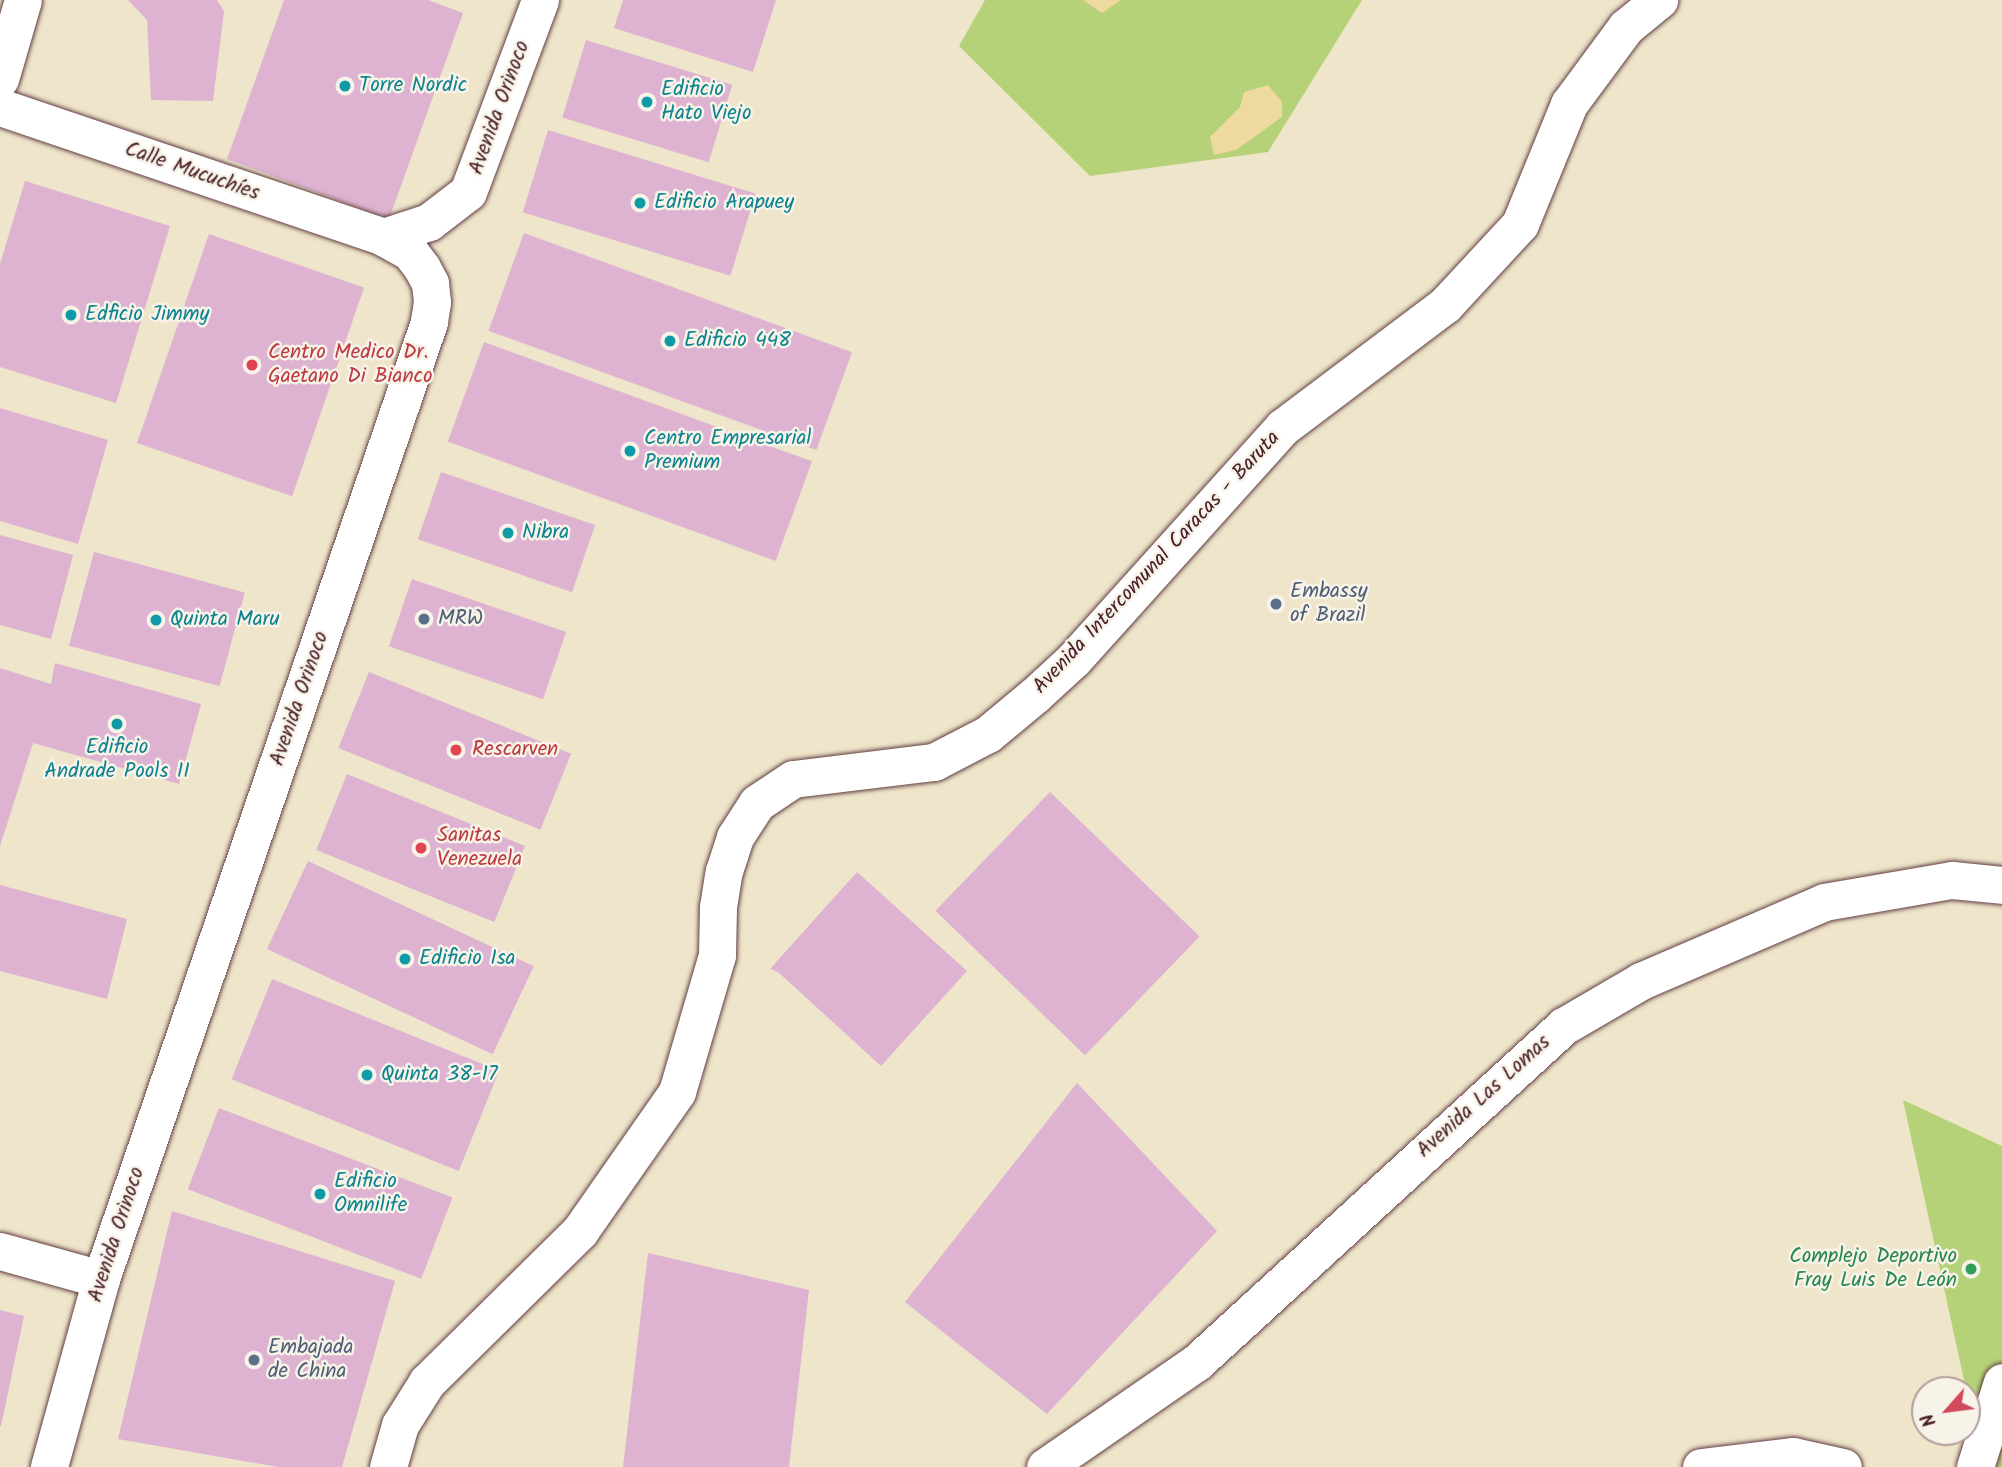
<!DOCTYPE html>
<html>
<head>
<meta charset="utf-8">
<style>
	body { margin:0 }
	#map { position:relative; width:2002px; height:1467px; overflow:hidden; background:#eee5ca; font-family:Kalam,sans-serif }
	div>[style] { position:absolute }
	.green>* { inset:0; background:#b6d278 }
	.sand>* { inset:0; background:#eeda9e }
	.building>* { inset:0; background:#ddb3d1; transform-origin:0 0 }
	.roads { filter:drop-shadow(0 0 2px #633d43) drop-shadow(0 0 2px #633d43) }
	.minor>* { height:37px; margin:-18.5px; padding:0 18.5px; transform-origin:18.5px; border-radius:18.5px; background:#fff }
	.dots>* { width:19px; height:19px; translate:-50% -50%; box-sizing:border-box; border:4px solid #f7f3e8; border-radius:50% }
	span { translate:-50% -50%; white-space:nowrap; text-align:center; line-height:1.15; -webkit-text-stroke:5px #f7f3e8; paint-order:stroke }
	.culture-label { font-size:21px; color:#0d838f }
	.left { translate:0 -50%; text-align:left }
	.street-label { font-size:21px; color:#4a1f2b }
	.health-label { font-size:21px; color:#be3a42 }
	.service-label { font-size:21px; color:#4e5e75 }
	.leisure-label { font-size:21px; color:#27864d }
	.right { translate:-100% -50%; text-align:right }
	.north { position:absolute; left:1911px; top:1376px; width:70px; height:70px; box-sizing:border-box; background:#f7f3e8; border:2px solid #b29e9c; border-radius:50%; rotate:242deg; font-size:19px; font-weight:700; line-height:28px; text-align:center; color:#4a1f2b }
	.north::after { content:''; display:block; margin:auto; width:24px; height:32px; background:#d1495b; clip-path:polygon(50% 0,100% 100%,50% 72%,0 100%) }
</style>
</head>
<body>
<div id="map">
	<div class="green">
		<div style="clip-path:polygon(985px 0,1362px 0,1268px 152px,1090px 176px,959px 46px)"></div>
		<div style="clip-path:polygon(1903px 1100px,2002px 1146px,2002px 1467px,1983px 1467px)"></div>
	</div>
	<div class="sand">
		<div style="clip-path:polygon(1083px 0,1121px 0,1102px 13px)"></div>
		<div style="clip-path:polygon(1268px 85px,1282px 102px,1282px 117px,1236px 150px,1214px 155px,1210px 137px,1240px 107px,1244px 92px)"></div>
	</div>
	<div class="building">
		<div style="clip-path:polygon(128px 0,217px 0,224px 11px,213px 101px,151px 100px,147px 20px)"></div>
		<div style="clip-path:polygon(284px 0,428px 0,463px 13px,389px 219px,227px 159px)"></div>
		<div style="clip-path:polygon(623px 0,776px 0,753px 72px,614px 28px)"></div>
		<div style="left:586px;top:40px;width:153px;height:81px;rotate:17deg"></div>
		<div style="left:548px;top:130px;width:217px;height:86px;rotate:17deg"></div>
		<div style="clip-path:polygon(25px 181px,170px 226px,116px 403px,0 367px,0 264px)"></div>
		<div style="left:524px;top:233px;width:349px;height:104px;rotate:20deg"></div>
		<div style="left:209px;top:234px;width:164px;height:221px;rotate:19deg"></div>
		<div style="left:484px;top:342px;width:349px;height:106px;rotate:20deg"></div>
		<div style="clip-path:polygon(0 408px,108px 440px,78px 544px,0 521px)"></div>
		<div style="left:441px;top:472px;width:163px;height:71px;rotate:19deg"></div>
		<div style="clip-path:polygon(0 535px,73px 555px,51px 639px,0 625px)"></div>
		<div style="left:94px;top:552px;width:156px;height:97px;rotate:15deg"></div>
		<div style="left:412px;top:579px;width:163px;height:71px;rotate:19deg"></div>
		<div style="clip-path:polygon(55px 663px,201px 704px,179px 784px,33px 743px,0 846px,0 668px,51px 684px)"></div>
		<div style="left:369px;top:672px;width:218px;height:82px;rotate:22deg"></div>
		<div style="left:347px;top:774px;width:192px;height:82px;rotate:22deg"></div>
		<div style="left:1050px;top:792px;width:208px;height:165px;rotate:44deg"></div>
		<div style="left:308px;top:861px;width:249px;height:97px;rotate:25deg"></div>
		<div style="clip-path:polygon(857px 872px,967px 971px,881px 1066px,778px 972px,770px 969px)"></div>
		<div style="clip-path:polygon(0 885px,127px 919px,107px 999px,0 971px)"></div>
		<div style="left:272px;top:979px;width:245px;height:108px;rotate:22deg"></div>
		<div style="clip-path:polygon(1077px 1083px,1217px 1231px,1047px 1414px,905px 1302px)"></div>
		<div style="left:219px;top:1108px;width:250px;height:87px;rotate:21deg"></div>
		<div style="clip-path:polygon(172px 1211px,395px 1281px,342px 1467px,278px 1467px,118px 1439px)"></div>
		<div style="clip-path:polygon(648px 1253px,809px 1290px,789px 1467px,623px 1467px)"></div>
		<div style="clip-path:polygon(0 1310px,24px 1316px,1px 1426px,0 1426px)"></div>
	</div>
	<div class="roads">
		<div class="minor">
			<div style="left:0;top:79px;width:82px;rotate:-73.8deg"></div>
			<div style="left:0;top:107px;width:404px;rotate:18.7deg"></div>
			<div style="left:383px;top:237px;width:31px;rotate:29deg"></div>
			<div style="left:410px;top:252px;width:20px;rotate:53deg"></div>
			<div style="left:422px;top:268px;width:17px;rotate:62deg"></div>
			<div style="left:430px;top:283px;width:19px;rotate:84deg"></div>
			<div style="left:432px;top:302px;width:20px;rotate:99deg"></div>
			<div style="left:429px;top:322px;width:1012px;rotate:108.92deg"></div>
			<div style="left:101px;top:1279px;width:195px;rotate:105.5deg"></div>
			<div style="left:383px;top:237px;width:48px;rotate:-18.1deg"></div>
			<div style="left:429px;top:222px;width:49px;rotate:-37.6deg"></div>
			<div style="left:468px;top:192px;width:205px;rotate:-69.4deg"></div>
			<div style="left:0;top:1251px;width:105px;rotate:15.5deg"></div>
			<div style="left:388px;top:1467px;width:44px;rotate:-74.1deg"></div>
			<div style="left:400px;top:1425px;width:51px;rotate:-57.9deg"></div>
			<div style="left:427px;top:1382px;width:215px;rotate:-44.6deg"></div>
			<div style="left:580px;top:1231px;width:169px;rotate:-55.1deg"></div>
			<div style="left:677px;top:1092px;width:143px;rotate:-73.7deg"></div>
			<div style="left:717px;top:955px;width:48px;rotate:-88.8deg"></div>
			<div style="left:718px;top:907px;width:36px;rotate:-81deg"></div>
			<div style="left:724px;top:871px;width:36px;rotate:-72deg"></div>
			<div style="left:735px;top:837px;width:40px;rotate:-57.1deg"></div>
			<div style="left:757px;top:803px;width:43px;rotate:-33.7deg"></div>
			<div style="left:793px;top:779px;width:142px;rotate:-6.9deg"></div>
			<div style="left:934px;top:762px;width:61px;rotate:-27.4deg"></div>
			<div style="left:988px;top:734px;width:61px;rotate:-39.7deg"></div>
			<div style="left:1035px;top:695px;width:53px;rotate:-42.7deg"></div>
			<div style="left:1074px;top:659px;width:312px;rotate:-48deg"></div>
			<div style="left:1283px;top:427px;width:203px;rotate:-37deg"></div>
			<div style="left:1445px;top:305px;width:110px;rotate:-47.2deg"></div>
			<div style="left:1520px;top:224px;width:130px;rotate:-67.8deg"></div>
			<div style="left:1569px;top:104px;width:96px;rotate:-53.5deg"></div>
			<div style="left:1626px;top:27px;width:43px;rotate:-39.3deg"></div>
			<div style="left:1045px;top:1467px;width:183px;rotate:-34.6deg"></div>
			<div style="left:1196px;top:1363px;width:499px;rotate:-42.5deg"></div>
			<div style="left:1564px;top:1026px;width:89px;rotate:-30.3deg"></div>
			<div style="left:1641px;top:981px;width:199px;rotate:-23.3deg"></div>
			<div style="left:1824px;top:902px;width:130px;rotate:-9.8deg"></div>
			<div style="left:1952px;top:880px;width:50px;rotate:5.7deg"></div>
			<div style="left:1701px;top:1467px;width:93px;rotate:-6.8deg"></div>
			<div style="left:1793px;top:1456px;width:51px;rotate:12.4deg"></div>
			<div style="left:1975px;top:1467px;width:89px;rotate:-72.4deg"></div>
		</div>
	</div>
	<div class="dots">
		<div style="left:345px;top:86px;background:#0f9aa8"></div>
		<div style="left:647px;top:102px;background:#0f9aa8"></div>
		<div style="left:640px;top:203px;background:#0f9aa8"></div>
		<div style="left:71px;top:315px;background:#0f9aa8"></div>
		<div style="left:670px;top:341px;background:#0f9aa8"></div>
		<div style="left:252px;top:365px;background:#e0444e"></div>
		<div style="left:630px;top:451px;background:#0f9aa8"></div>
		<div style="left:508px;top:533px;background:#0f9aa8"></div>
		<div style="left:1276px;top:604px;background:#5c6f8a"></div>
		<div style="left:424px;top:619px;background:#5c6f8a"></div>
		<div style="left:156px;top:620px;background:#0f9aa8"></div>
		<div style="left:117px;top:724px;background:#0f9aa8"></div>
		<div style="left:456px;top:750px;background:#e0444e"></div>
		<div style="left:421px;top:848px;background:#e0444e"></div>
		<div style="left:405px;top:959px;background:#0f9aa8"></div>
		<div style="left:367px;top:1075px;background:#0f9aa8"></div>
		<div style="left:320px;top:1194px;background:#0f9aa8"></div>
		<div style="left:1971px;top:1269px;background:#2e9e5b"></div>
		<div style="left:254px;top:1360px;background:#5c6f8a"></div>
	</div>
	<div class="culture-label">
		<span class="left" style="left:359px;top:86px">Torre Nordic</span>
		<span class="left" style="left:661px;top:102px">Edificio<br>Hato Viejo</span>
		<span class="left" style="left:654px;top:203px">Edificio Arapuey</span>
		<span class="left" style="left:85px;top:315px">Edficio Jimmy</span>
		<span class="left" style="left:684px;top:341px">Edificio 448</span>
		<span class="left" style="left:644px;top:451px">Centro Empresarial<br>Premium</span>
		<span class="left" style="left:522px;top:533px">Nibra</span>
		<span class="left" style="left:170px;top:620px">Quinta Maru</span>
		<span style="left:117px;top:760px">Edificio<br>Andrade Pools II</span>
		<span class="left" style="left:419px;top:959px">Edificio Isa</span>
		<span class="left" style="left:381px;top:1075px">Quinta 38-17</span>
		<span class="left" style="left:334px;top:1194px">Edificio<br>Omnilife</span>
	</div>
	<div class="street-label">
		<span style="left:500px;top:108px;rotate:-70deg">Avenida Orinoco</span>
		<span style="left:192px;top:172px;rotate:19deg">Calle Mucuchíes</span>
		<span style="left:1157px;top:563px;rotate:-47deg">Avenida Intercomunal Caracas - Baruta</span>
		<span style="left:300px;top:699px;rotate:-71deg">Avenida Orinoco</span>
		<span style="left:1484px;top:1097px;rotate:-42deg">Avenida Las Lomas</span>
		<span style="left:117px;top:1235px;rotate:-72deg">Avenida Orinoco</span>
	</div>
	<div class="health-label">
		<span class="left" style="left:268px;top:365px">Centro Medico Dr.<br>Gaetano Di Bianco</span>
		<span class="left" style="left:472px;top:750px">Rescarven</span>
		<span class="left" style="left:437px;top:848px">Sanitas<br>Venezuela</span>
	</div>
	<div class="service-label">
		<span class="left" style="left:1290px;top:604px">Embassy<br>of Brazil</span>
		<span class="left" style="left:438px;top:619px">MRW</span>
		<span class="left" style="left:268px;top:1360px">Embajada<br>de China</span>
	</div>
	<div class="leisure-label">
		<span class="right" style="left:1957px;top:1269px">Complejo Deportivo<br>Fray Luis De León</span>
	</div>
	<div class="north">N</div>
</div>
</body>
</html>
